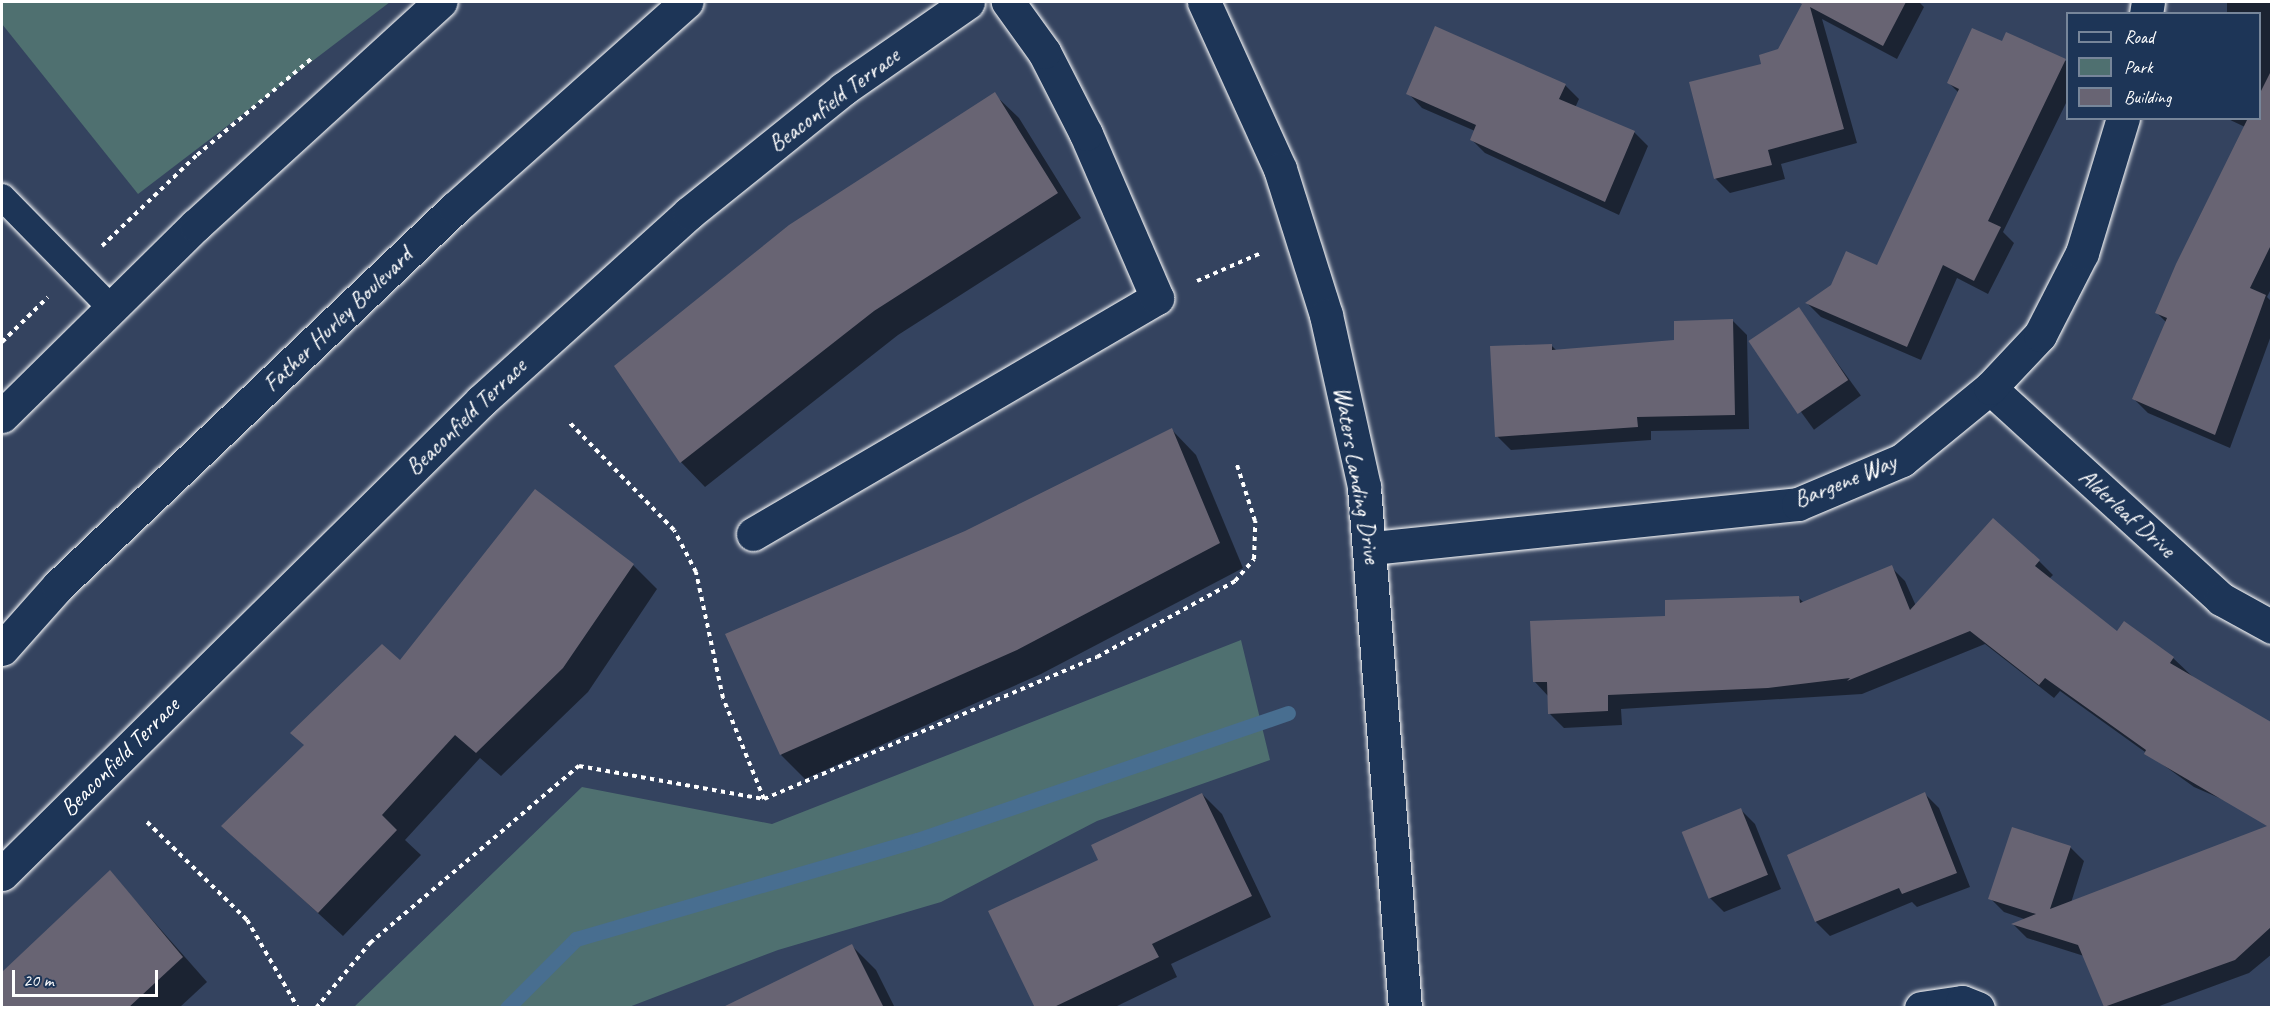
<!DOCTYPE html>
<html>
<head>
<meta charset="utf-8">
<style>
	body { margin:0 }
	#map { position:relative; width:2273px; height:1009px; overflow:hidden; background:#34435f; font-family:Caveat,sans-serif }
	div>[style] { position:absolute }
	.green>* { inset:0; background:#4f7070 }
	.shadow>* { inset:0; background:#0007; transform-origin:0 0 }
	.stream>* { height:15px; margin:-7.5px; padding:0 7.5px; transform-origin:7.5px; border-radius:7.5px; background:#486e90 }
	.building>* { inset:0; background:#686473; transform-origin:0 0 }
	.path>* { height:4px; margin-top:-2px; transform-origin:0; background:repeating-linear-gradient(90deg,#fff 0 4.5px,transparent 0 9px) }
	.roads { filter:drop-shadow(0 0 2px #fff) drop-shadow(0 0 2px #fff) }
	.lane>* { height:26px; margin:-13px; padding:0 13px; transform-origin:13px; border-radius:13px; background:#1d3557 }
	.street>* { height:33px; margin:-16.5px; padding:0 16.5px; transform-origin:16.5px; border-radius:16.5px; background:#1d3557 }
	.secondary>* { height:33px; margin:-16.5px; padding:0 16.5px; transform-origin:16.5px; border-radius:16.5px; background:#1d3557 }
	span { translate:-50% -50%; white-space:nowrap; text-align:center; line-height:1.15; -webkit-text-stroke:5px #1d3557; paint-order:stroke }
	.street-label { font-size:24px; color:#fff }
	.frame { position:absolute; inset:0; border:3px solid #fff; pointer-events:none }
	.legend { position:absolute; left:2066px; top:12px; width:195px; height:108px; box-sizing:border-box; background:#1d3557; border:2px solid #77869a; margin:0; padding:8px 10px; list-style:none; font-size:18px; color:#fff }
	.legend li { display:flex; align-items:center; gap:12px; height:30px }
	.legend b { width:30px; border:2px solid #77869a }
	.scale { position:absolute; left:12px; top:970px; width:146px; height:27px; box-sizing:border-box; border:3px solid #fff; border-top:0; padding-left:8px; font-size:18px; line-height:21px; white-space:nowrap; color:#fff; -webkit-text-stroke:4px #1d3557; paint-order:stroke }
</style>
</head>
<body>
<div id="map">
	<div class="green">
		<div style="clip-path:polygon(2px 2px,390px 2px,138px 194px,2px 24px)"></div>
		<div style="clip-path:polygon(1241px 640px,1270px 760px,1097px 821px,941px 902px,778px 950px,629px 1007px,354px 1007px,582px 787px,772px 824px)"></div>
	</div>
	<div class="shadow">
		<div style="clip-path:polygon(1805px 2px,1919px 2px,1924px 7px,1897px 59px,1822px 19px,1857px 143px,1781px 164px,1785px 179px,1730px 193px,1715px 178px,1763px 65px,1779px 51px)"></div>
		<div style="clip-path:polygon(2227px 2px,2272px 2px,2272px 287px,2267px 297px,2272px 302px,2272px 333px,2230px 448px,2148px 413px,2134px 399px,2167px 323px,2157px 313px,2245px 127px,2226px 118px,2260px 118px,2260px 14px,2227px 14px)"></div>
		<div style="clip-path:polygon(2007px 34px,2068px 62px,2068px 99px,2003px 232px,2014px 243px,1988px 294px,1957px 278px,1921px 360px,1821px 317px,1807px 303px,1877px 267px,1959px 93px,1949px 83px,2003px 43px)"></div>
		<div style="clip-path:polygon(1565px 85px,1579px 99px,1575px 108px,1634px 132px,1648px 146px,1619px 215px,1485px 153px,1471px 139px,1475px 131px,1422px 108px,1408px 93px)"></div>
		<div style="clip-path:polygon(994px 94px,1019px 118px,1081px 218px,898px 335px,705px 487px,681px 462px,616px 366px)"></div>
		<div style="left:1798px;top:309px;width:107px;height:58px;rotate:54deg"></div>
		<div style="clip-path:polygon(1733px 321px,1747px 335px,1749px 429px,1651px 431px,1651px 440px,1511px 450px,1497px 436px,1551px 345px,1557px 351px,1676px 341px)"></div>
		<div style="clip-path:polygon(1172px 430px,1196px 455px,1243px 568px,1041px 674px,805px 779px,781px 755px,966px 532px)"></div>
		<div style="clip-path:polygon(2039px 561px,2053px 575px,2049px 579px,2118px 633px,2125px 623px,2173px 658px,2253px 734px,2272px 742px,2272px 821px,2194px 787px,2060px 691px,2054px 698px,1985px 644px,1862px 694px,1621px 709px,1622px 725px,1564px 728px,1550px 714px,1549px 697px,1535px 682px,1667px 617px,1798px 597px,1804px 603px,1891px 567px,1905px 581px,1916px 606px)"></div>
		<div style="clip-path:polygon(633px 565px,657px 589px,588px 692px,501px 776px,480px 758px,405px 840px,421px 855px,343px 936px,223px 826px,400px 662px)"></div>
		<div style="clip-path:polygon(1202px 794px,1222px 814px,1271px 917px,1171px 964px,1177px 977px,1113px 1008px,1036px 1008px,1100px 860px)"></div>
		<div style="clip-path:polygon(1925px 794px,1939px 808px,1970px 887px,1917px 907px,1912px 902px,1830px 936px,1816px 922px,1789px 856px)"></div>
		<div style="clip-path:polygon(1741px 810px,1755px 824px,1781px 889px,1724px 912px,1710px 898px)"></div>
		<div style="clip-path:polygon(2257px 831px,2272px 846px,2272px 954px,2249px 973px,2154px 1008px,2107px 1008px,2084px 956px,2027px 938px,2014px 925px,2027px 920px,2004px 912px,1990px 898px,2070px 847px,2084px 861px,2071px 903px)"></div>
		<div style="clip-path:polygon(110px 872px,207px 982px,179px 1008px,2px 1008px,2px 974px)"></div>
		<div style="clip-path:polygon(852px 946px,876px 970px,895px 1008px,724px 1008px)"></div>
	</div>
	<div class="stream">
		<div style="left:507px;top:1008px;width:98px;rotate:-45deg"></div>
		<div style="left:576px;top:939px;width:355px;rotate:-16.2deg"></div>
		<div style="left:917px;top:840px;width:392px;rotate:-18.9deg"></div>
	</div>
	<div class="building">
		<div style="clip-path:polygon(1798px 2px,1906px 2px,1883px 46px,1810px 7px,1844px 129px,1768px 150px,1772px 165px,1714px 179px,1689px 82px,1761px 64px,1759px 55px,1778px 49px,1802px 4px)"></div>
		<div style="clip-path:polygon(1435px 26px,1566px 84px,1559px 99px,1635px 131px,1605px 202px,1470px 140px,1476px 125px,1406px 94px)"></div>
		<div style="clip-path:polygon(1972px 28px,2002px 41px,2006px 32px,2066px 59px,1988px 221px,2001px 227px,1974px 281px,1943px 265px,1907px 347px,1805px 303px,1831px 285px,1846px 251px,1877px 265px,1959px 89px,1947px 83px)"></div>
		<div style="clip-path:polygon(2271px 71px,2271px 245px,2250px 288px,2266px 295px,2215px 435px,2132px 399px,2167px 318px,2155px 313px,2176px 264px,2248px 118px,2259px 118px,2259px 95px)"></div>
		<div style="clip-path:polygon(995px 92px,1058px 193px,874px 311px,680px 463px,614px 366px,789px 225px)"></div>
		<div style="left:1799px;top:307px;width:88px;height:61px;rotate:56deg"></div>
		<div style="clip-path:polygon(1733px 319px,1735px 415px,1637px 417px,1638px 427px,1495px 437px,1490px 346px,1552px 344px,1552px 350px,1674px 340px,1674px 321px)"></div>
		<div style="clip-path:polygon(1172px 428px,1220px 543px,1017px 650px,780px 755px,725px 634px,965px 531px)"></div>
		<div style="clip-path:polygon(535px 489px,634px 564px,563px 668px,476px 753px,455px 735px,382px 815px,397px 830px,318px 913px,221px 826px,304px 745px,290px 733px,382px 644px,400px 660px)"></div>
		<div style="clip-path:polygon(1993px 518px,2040px 560px,2035px 566px,2117px 631px,2124px 621px,2174px 657px,2170px 663px,2271px 722px,2271px 927px,2235px 960px,2104px 1007px,2078px 945px,2011px 924px,2036px 914px,1988px 899px,2012px 827px,2071px 846px,2050px 909px,2267px 826px,2144px 754px,2146px 750px,2045px 678px,2039px 685px,1970px 631px,1847px 681px,1850px 678px,1768px 688px,1608px 695px,1608px 711px,1548px 714px,1547px 682px,1533px 682px,1530px 621px,1665px 616px,1665px 600px,1799px 596px,1800px 603px,1892px 565px,1910px 610px)"></div>
		<div style="clip-path:polygon(1925px 792px,1957px 873px,1902px 894px,1899px 888px,1815px 922px,1787px 855px)"></div>
		<div style="clip-path:polygon(1202px 793px,1252px 896px,1152px 944px,1159px 957px,1052px 1008px,1035px 1008px,988px 911px,1098px 860px,1091px 845px)"></div>
		<div style="left:1741px;top:808px;width:72px;height:64px;rotate:68deg"></div>
		<div style="clip-path:polygon(110px 870px,183px 957px,128px 1008px,2px 1008px,2px 972px)"></div>
		<div style="clip-path:polygon(852px 944px,884px 1008px,721px 1008px)"></div>
	</div>
	<div class="path">
		<div style="left:102px;top:246px;width:132px;rotate:-43.8deg"></div>
		<div style="left:197px;top:155px;width:149px;rotate:-40.1deg"></div>
		<div style="left:1197px;top:281px;width:70px;rotate:-23.6deg"></div>
		<div style="left:2px;top:342px;width:64px;rotate:-44.4deg"></div>
		<div style="left:764px;top:799px;width:362px;rotate:-23.1deg"></div>
		<div style="left:1097px;top:657px;width:158px;rotate:-28.8deg"></div>
		<div style="left:1235px;top:581px;width:29px;rotate:-49deg"></div>
		<div style="left:1254px;top:559px;width:38px;rotate:-88deg"></div>
		<div style="left:1255px;top:521px;width:59px;rotate:-107.8deg"></div>
		<div style="left:147px;top:822px;width:140px;rotate:44.4deg"></div>
		<div style="left:247px;top:920px;width:102px;rotate:59.9deg"></div>
		<div style="left:316px;top:1008px;width:85px;rotate:-50.3deg"></div>
		<div style="left:370px;top:943px;width:274px;rotate:-40.3deg"></div>
		<div style="left:579px;top:766px;width:188px;rotate:10.1deg"></div>
		<div style="left:764px;top:799px;width:109px;rotate:-112.1deg"></div>
		<div style="left:723px;top:698px;width:129px;rotate:-102.1deg"></div>
		<div style="left:696px;top:572px;width:47px;rotate:-117.6deg"></div>
		<div style="left:674px;top:530px;width:151px;rotate:-134.2deg"></div>
	</div>
	<div class="roads">
		<div class="lane">
			<div style="left:2px;top:197px;width:156px;rotate:45.5deg"></div>
		</div>
		<div class="street">
			<div style="left:2146px;top:14px;width:12px;rotate:-81deg"></div>
			<div style="left:1990px;top:388px;width:313px;rotate:42.4deg"></div>
			<div style="left:2221px;top:599px;width:58px;rotate:28.8deg"></div>
			<div style="left:753px;top:534px;width:468px;rotate:-30.3deg"></div>
			<div style="left:1157px;top:298px;width:179px;rotate:-113.4deg"></div>
			<div style="left:1086px;top:134px;width:92px;rotate:-117.1deg"></div>
			<div style="left:1044px;top:52px;width:62px;rotate:-125.8deg"></div>
			<div style="left:1373px;top:548px;width:427px;rotate:-5.9deg"></div>
			<div style="left:1798px;top:504px;width:113px;rotate:-22.9deg"></div>
			<div style="left:1902px;top:460px;width:114px;rotate:-39.3deg"></div>
			<div style="left:1990px;top:388px;width:73px;rotate:-46.7deg"></div>
			<div style="left:2040px;top:335px;width:92px;rotate:-62.9deg"></div>
			<div style="left:2082px;top:253px;width:141px;rotate:-73.1deg"></div>
			<div style="left:2px;top:874px;width:673px;rotate:-44.64deg"></div>
			<div style="left:481px;top:401px;width:280px;rotate:-42.1deg"></div>
			<div style="left:689px;top:213px;width:198px;rotate:-38.8deg"></div>
			<div style="left:843px;top:89px;width:152px;rotate:-34.8deg"></div>
			<div style="left:1921px;top:1008px;width:41px;rotate:-8.3deg"></div>
			<div style="left:1962px;top:1002px;width:17px;rotate:21deg"></div>
		</div>
		<div class="secondary">
			<div style="left:1204px;top:2px;width:183px;rotate:65.5deg"></div>
			<div style="left:1280px;top:169px;width:153px;rotate:72.5deg"></div>
			<div style="left:1326px;top:315px;width:176px;rotate:77.5deg"></div>
			<div style="left:1364px;top:487px;width:523px;rotate:85.5deg"></div>
			<div style="left:2px;top:416px;width:272px;rotate:-44.6deg"></div>
			<div style="left:196px;top:225px;width:331px;rotate:-42.4deg"></div>
			<div style="left:2px;top:649px;width:84px;rotate:-48.4deg"></div>
			<div style="left:58px;top:586px;width:548px;rotate:-43.6deg"></div>
			<div style="left:455px;top:208px;width:310px;rotate:-41.7deg"></div>
		</div>
	</div>
	<div class="street-label">
		<span style="left:834px;top:100px;rotate:-37deg">Beaconfield Terrace</span>
		<span style="left:338px;top:320px;rotate:-44deg">Father Hurley Boulevard</span>
		<span style="left:466px;top:417px;rotate:-44deg">Beaconfield Terrace</span>
		<span style="left:1357px;top:475px;rotate:80deg">Waters Landing Drive</span>
		<span style="left:1845px;top:481px;rotate:-22deg">Bargene Way</span>
		<span style="left:2127px;top:513px;rotate:42deg">Alderleaf Drive</span>
		<span style="left:120px;top:757px;rotate:-45deg">Beaconfield Terrace</span>
	</div>
	<div class="frame"></div>
	<ul class="legend">
	<li><b style="height:8px;background:#1d3557"></b>Road</li>
	<li><b style="height:16px;background:#4f7070"></b>Park</li>
	<li><b style="height:16px;background:#686473"></b>Building</li>
	</ul>
	<div class="scale">20 m</div>
</div>
</body>
</html>
